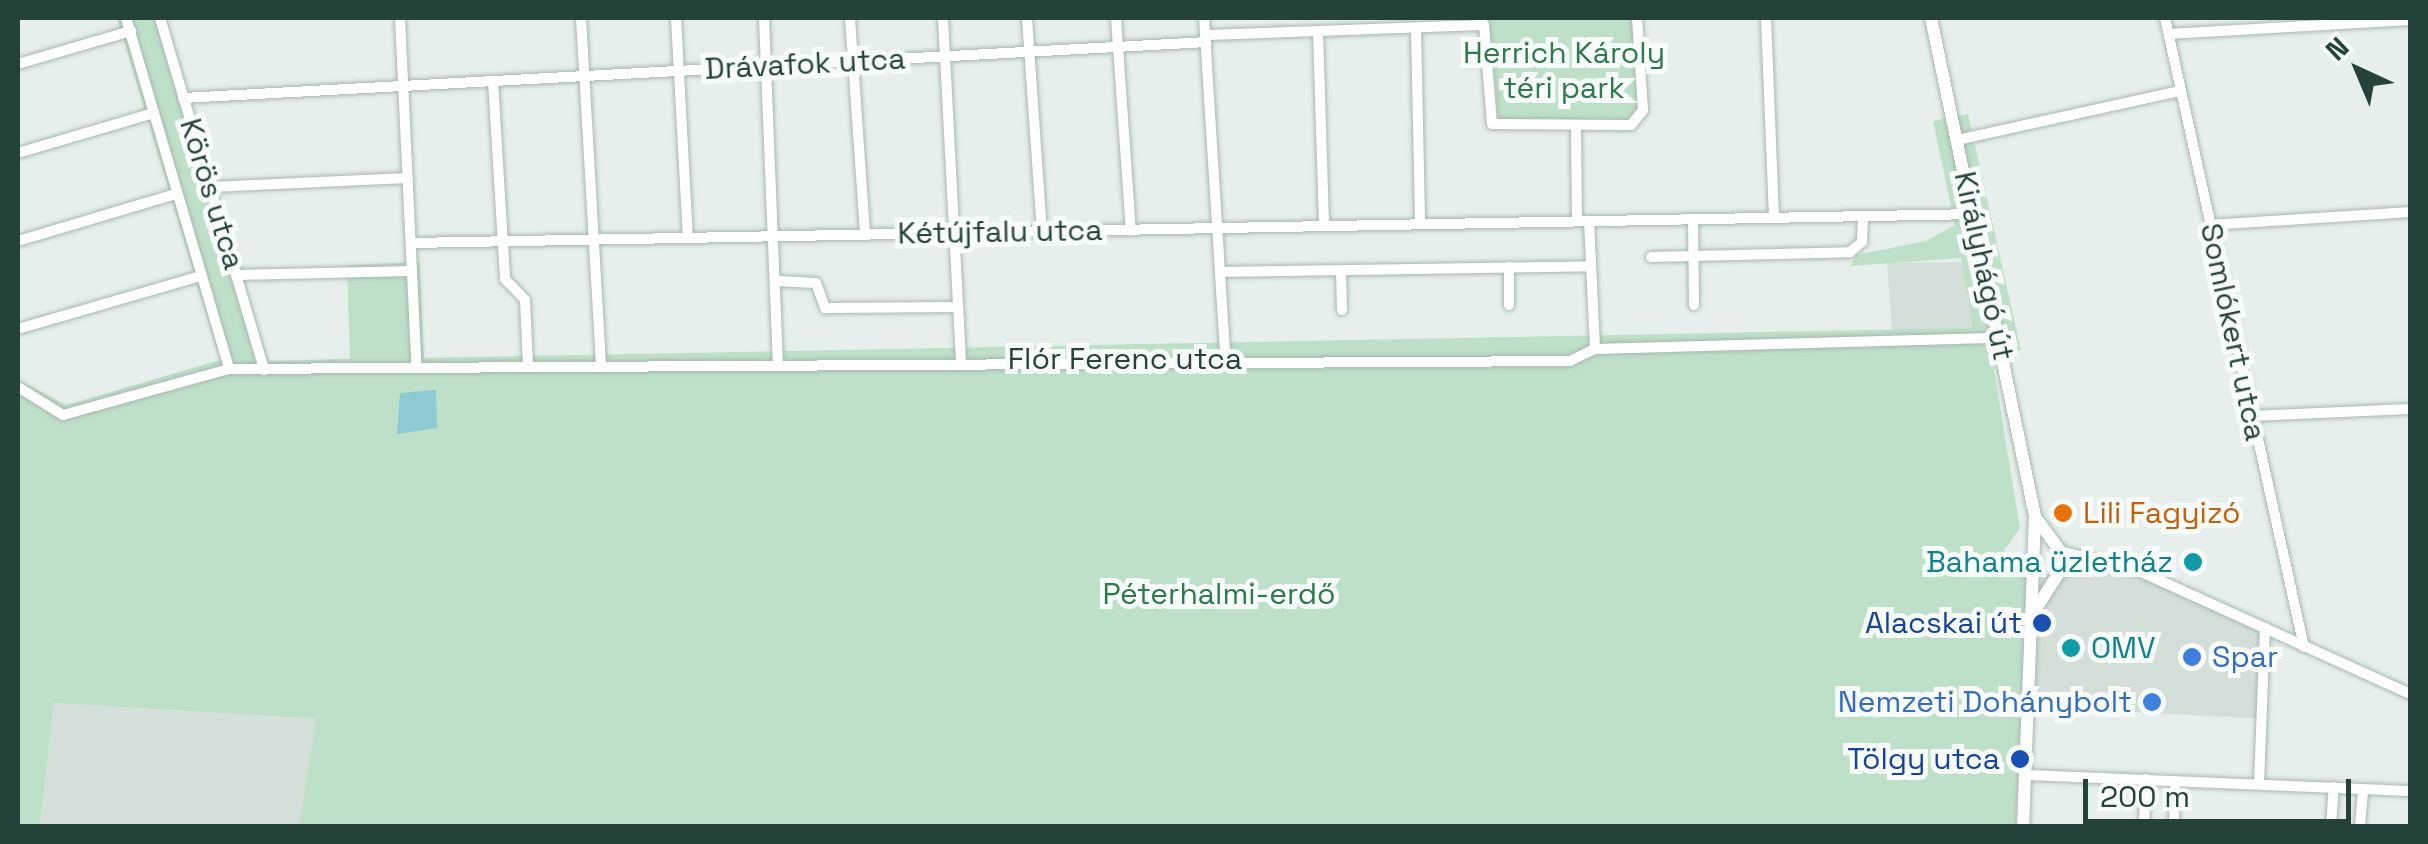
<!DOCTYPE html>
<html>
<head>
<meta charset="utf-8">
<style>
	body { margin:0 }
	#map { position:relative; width:2428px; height:844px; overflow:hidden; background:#e6efeb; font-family:"Space Grotesk",sans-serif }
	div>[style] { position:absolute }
	.built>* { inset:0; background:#d4dfda }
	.green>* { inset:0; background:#bfe0c8 }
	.water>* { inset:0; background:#8ec9d4 }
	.roads { filter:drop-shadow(0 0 2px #a8b8b2) drop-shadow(0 0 2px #a8b8b2) }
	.minor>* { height:10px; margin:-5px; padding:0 5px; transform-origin:5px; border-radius:5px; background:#fff }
	.tertiary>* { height:12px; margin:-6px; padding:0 6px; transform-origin:6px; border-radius:6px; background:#fff }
	.dots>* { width:28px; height:28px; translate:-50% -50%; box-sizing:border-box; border:5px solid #f7fbf9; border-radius:50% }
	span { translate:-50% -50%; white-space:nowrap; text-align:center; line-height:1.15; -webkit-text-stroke:10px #f7fbf9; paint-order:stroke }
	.park-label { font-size:30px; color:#2d7a4b }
	.street-label { font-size:30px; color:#24423a }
	.food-label { font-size:30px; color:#c56008 }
	.left { translate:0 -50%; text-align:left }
	.culture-label { font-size:30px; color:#0d838f }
	.right { translate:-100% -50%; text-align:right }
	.transit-label { font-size:30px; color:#164399 }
	.shop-label { font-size:30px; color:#366cbe }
	.frame { position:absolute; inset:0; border:20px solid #24423a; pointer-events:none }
	.north { position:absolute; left:2308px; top:20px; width:100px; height:100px; -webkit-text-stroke:8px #f7fbf9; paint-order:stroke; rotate:316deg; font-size:28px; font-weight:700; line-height:40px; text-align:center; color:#24423a }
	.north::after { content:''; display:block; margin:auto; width:35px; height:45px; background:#24423a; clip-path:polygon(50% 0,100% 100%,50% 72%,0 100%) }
	.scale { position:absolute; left:2083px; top:779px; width:268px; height:45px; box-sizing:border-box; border:5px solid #24423a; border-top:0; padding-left:12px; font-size:30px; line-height:35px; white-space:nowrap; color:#24423a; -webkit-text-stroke:8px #f7fbf9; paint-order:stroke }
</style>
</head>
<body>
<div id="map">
	<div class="built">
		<div style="clip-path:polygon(1963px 262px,1974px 328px,1892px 331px,1887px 263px)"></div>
		<div style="clip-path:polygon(2114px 566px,2254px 629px,2271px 647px,2267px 719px,2019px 706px,2027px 578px)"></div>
		<div style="clip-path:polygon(54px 703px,317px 719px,299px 826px,40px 826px)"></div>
	</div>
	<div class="green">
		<div style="clip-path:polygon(117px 18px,162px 18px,268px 361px,350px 359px,347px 265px,420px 262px,424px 358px,1973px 328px,1961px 258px,1850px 266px,1856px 255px,1926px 241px,1955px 225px,1933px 121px,1968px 114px,2021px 350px,1991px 352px,2020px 528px,2004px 550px,2027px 578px,2016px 826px,299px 826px,316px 719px,54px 703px,40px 826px,18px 826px,18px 380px,67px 405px,220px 360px)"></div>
		<div style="clip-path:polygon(1488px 18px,1633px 18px,1640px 108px,1628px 121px,1499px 123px)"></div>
	</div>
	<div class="water">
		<div style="clip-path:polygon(436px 390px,437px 428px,397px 434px,400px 393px)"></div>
	</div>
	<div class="roads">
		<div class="minor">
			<div style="left:126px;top:18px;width:366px;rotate:73.6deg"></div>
			<div style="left:160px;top:18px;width:367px;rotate:73.5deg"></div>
			<div style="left:400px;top:18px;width:345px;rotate:87.3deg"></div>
			<div style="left:581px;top:18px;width:348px;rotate:86.7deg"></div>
			<div style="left:676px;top:18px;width:220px;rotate:86.9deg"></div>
			<div style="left:764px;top:18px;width:345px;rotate:87.7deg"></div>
			<div style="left:850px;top:18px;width:217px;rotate:86deg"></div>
			<div style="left:943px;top:18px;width:341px;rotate:87deg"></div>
			<div style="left:1027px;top:18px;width:214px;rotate:86deg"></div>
			<div style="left:1116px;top:18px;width:213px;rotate:86deg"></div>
			<div style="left:1204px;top:18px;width:339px;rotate:86.4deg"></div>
			<div style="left:1766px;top:18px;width:200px;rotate:87.7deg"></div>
			<div style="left:2165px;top:18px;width:644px;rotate:77.54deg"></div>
			<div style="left:1416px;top:28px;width:196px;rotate:88.8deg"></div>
			<div style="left:1318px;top:32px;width:194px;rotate:88.2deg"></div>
			<div style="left:2169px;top:34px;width:241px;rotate:-3.3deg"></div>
			<div style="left:1206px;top:35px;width:278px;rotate:-2.1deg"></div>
			<div style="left:1484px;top:25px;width:99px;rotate:85.4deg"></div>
			<div style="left:1492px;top:124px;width:139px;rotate:0.4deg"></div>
			<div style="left:1631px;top:125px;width:19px;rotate:-51deg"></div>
			<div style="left:1643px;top:110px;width:92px;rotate:-93.7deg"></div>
			<div style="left:18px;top:64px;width:118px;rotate:-16.3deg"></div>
			<div style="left:493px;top:81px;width:198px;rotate:86.5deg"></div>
			<div style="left:505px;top:279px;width:29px;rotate:46deg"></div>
			<div style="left:525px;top:300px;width:66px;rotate:87.4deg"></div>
			<div style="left:183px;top:98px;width:1025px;rotate:-3.13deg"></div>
			<div style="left:1576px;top:126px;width:95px;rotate:89.4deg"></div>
			<div style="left:1957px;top:140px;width:227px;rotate:-12.4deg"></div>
			<div style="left:18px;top:153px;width:142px;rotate:-16.4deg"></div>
			<div style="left:210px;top:187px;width:198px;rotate:-2.6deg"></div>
			<div style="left:1693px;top:219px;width:86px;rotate:89.3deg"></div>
			<div style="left:1589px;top:221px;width:128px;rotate:87.3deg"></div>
			<div style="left:2210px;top:225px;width:200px;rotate:-3.7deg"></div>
			<div style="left:18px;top:241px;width:165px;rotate:-16.6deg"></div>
			<div style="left:411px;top:243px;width:1562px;rotate:-1.06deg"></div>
			<div style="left:1651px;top:257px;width:199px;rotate:-1.4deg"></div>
			<div style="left:1850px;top:252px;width:16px;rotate:-40deg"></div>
			<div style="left:1862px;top:242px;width:26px;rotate:-88deg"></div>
			<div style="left:1509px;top:267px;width:38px;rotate:90deg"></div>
			<div style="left:1341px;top:270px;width:40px;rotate:88.6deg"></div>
			<div style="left:1222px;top:272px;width:368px;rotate:-0.9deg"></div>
			<div style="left:236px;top:275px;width:176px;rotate:-1.3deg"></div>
			<div style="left:777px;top:281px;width:39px;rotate:3deg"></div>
			<div style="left:816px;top:283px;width:27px;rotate:70deg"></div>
			<div style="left:825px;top:308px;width:133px;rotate:-0.4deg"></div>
			<div style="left:18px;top:329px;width:191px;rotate:-16.2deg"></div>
			<div style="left:18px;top:387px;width:53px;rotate:31.9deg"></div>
			<div style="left:63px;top:415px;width:172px;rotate:-15.5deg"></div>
			<div style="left:229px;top:369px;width:1341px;rotate:-0.34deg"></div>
			<div style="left:1570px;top:361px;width:28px;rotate:-26deg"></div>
			<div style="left:1595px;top:349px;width:405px;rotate:-1.6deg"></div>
			<div style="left:2250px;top:416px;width:160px;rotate:-2.5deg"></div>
			<div style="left:2064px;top:552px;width:77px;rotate:14.2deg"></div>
			<div style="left:2139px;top:571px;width:298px;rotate:24.4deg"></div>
			<div style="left:2064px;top:571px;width:40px;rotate:-13deg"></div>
			<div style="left:2027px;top:775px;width:383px;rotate:2.4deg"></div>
			<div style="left:2259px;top:784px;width:156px;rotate:-87.8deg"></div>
			<div style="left:2144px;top:826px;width:47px;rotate:-87.6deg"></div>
			<div style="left:2174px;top:826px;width:45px;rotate:-88.7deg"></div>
			<div style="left:2331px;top:826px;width:39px;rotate:-86deg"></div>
			<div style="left:2360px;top:826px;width:37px;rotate:-85deg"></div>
		</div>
		<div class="tertiary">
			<div style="left:1931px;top:18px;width:509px;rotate:78.2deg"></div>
			<div style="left:2035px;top:516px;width:310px;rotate:92.2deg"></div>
			<div style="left:2038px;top:521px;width:49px;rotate:53.4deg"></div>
			<div style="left:2067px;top:560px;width:52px;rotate:122.5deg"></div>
		</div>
	</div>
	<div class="dots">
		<div style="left:2063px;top:513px;background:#e8710a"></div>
		<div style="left:2193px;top:562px;background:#0f9aa8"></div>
		<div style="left:2042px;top:623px;background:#1a4fb4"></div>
		<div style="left:2071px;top:648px;background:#0f9aa8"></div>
		<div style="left:2192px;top:657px;background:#3f7fe0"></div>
		<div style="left:2152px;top:702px;background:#3f7fe0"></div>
		<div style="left:2020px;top:759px;background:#1a4fb4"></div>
	</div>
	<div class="park-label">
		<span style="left:1564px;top:70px">Herrich Károly<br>téri park</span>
		<span style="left:1219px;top:594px">Péterhalmi-erdő</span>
	</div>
	<div class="street-label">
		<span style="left:805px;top:64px;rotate:-3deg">Drávafok utca</span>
		<span style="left:212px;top:194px;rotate:73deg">Körös utca</span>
		<span style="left:1000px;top:232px;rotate:-1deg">Kétújfalu utca</span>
		<span style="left:1984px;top:266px;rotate:78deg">Királyhágó út</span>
		<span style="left:2233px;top:332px;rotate:78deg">Somlókert utca</span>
		<span style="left:1125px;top:359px">Flór Ferenc utca</span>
	</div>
	<div class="food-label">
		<span class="left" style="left:2083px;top:513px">Lili Fagyizó</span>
	</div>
	<div class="culture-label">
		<span class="right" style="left:2173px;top:562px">Bahama üzletház</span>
		<span class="left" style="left:2091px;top:648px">OMV</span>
	</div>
	<div class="transit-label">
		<span class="right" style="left:2022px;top:623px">Alacskai út</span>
		<span class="right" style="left:2000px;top:759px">Tölgy utca</span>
	</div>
	<div class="shop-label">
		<span class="left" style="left:2212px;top:657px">Spar</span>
		<span class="right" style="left:2132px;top:702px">Nemzeti Dohánybolt</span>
	</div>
	<div class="frame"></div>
	<div class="north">N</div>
	<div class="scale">200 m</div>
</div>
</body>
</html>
